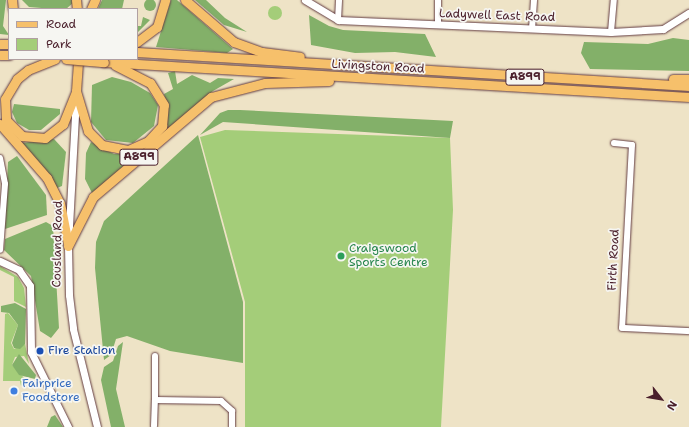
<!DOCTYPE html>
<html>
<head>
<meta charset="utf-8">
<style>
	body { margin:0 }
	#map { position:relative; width:689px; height:427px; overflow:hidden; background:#eee3c6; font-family:"Shantell Sans",sans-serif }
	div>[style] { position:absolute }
	.green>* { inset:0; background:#a4cd79 }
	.round { border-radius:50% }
	.forest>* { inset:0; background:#83b069 }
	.roads { filter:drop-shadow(0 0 1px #633c42) drop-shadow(0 0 1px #633c42) }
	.minor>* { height:6px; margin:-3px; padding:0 3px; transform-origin:3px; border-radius:3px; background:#fff }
	.tertiary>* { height:7px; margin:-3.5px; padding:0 3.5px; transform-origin:3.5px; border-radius:3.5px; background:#fff }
	.primary>* { height:9px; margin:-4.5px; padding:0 4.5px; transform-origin:4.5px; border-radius:4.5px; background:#f6c06b }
	.bridges { filter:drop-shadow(0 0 1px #633c42) drop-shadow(0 0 1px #633c42) }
	.primary-bridge>* { height:9px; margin:-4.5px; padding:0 4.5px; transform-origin:4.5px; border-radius:4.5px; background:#f6c06b }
	.dots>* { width:11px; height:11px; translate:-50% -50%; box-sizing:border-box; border:2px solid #f6f6f2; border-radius:50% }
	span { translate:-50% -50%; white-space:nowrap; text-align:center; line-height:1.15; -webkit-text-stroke:3.5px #f6f6f2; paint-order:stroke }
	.shield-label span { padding:1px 3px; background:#f6f6f2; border:1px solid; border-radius:3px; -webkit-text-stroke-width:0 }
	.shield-label { font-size:11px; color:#4a1f2b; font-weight:700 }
	.street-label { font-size:12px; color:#4a1f2b }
	.leisure-label { font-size:12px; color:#27864d }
	.left { translate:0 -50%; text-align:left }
	.transit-label { font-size:12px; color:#164399 }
	.shop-label { font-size:12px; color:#366cbe }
	.legend { position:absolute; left:8px; top:8px; width:130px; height:52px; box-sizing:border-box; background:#f6f6f2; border:1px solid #b1a0a2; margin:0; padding:5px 7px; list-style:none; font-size:12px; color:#4a1f2b }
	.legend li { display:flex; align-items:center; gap:8px; height:20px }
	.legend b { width:20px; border:1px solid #b1a0a2 }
	.north { position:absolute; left:641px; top:379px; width:40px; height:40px; -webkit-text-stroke:3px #f6f6f2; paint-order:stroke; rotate:121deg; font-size:11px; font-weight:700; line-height:16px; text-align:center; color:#4a1f2b }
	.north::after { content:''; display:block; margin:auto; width:14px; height:18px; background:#4a1f2b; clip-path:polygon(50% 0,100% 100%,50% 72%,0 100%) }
</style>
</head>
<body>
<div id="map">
	<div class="green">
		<div class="round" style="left:268px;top:6px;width:14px;height:14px"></div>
		<div style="clip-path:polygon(225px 130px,450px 138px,453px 210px,441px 427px,245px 427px,245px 302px,200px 137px)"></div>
		<div style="clip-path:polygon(0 266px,18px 277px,24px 288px,26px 307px,14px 301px,14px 277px,0 270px)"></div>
		<div style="clip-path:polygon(8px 313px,18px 325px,11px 343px,14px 349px,25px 344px,29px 364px,24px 356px,15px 357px,12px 365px,26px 380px,21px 386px,20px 381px,3px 381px,5px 314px)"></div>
	</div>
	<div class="forest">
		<div class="round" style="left:144px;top:-1px;width:12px;height:12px"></div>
		<div style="clip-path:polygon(0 0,6px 0,3px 26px,9px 35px,0 34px)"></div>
		<div style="clip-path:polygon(22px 0,72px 0,73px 3px,66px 9px,54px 9px,29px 7px)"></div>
		<div style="clip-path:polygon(102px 0,124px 0,122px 9px,98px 9px)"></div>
		<div style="clip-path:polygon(171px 0,177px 0,233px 49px,227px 53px,156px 47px)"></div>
		<div style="clip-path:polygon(195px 0,206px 0,225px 18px,247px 32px,224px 25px)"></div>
		<div style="clip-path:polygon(309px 15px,329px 26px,343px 30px,425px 34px,436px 57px,395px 52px,355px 53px,311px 45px)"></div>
		<div style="clip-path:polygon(143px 17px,150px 20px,137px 33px,137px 26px,141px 26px)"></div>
		<div style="clip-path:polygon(673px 38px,689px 40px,689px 71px,590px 69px,581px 53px,584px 42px,648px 44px)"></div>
		<div style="clip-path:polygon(175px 71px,177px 84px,192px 75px,210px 83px,218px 78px,234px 79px,213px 91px,165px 131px,168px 116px,164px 94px,173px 89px,168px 73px)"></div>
		<div style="clip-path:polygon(112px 77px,131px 82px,150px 93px,158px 105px,154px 126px,133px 143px,106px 140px,91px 122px,92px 85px)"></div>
		<div style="clip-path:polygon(14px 104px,60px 109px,60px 114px,41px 130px,29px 130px,17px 123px,12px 112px)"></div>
		<div style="clip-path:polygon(228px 110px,240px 110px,453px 121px,450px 138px,223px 122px,200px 135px,220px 113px)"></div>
		<div style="clip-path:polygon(198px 135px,243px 302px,243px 363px,170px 351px,127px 336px,116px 339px,111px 355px,104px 360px,95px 268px,96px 242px,104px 221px)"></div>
		<div style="clip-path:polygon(54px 139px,66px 152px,62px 186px,57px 188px,22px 143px)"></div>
		<div style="clip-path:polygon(91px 142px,114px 154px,139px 153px,92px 193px,85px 179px,86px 153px)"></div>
		<div style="clip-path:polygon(17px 156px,46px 195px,47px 215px,5px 229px,8px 162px)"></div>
		<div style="clip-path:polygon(46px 222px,53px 226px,59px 328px,51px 338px,40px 331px,31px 276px,4px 250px,5px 239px)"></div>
		<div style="clip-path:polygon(15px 303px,26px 309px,25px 344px,20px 349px,14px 348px,12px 343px,18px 325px,9px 313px,1px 312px,1px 306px)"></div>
		<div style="clip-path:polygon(123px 342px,116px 389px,125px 427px,111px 427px,101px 380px,104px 367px,113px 361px,118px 346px)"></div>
		<div style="clip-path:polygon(19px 354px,36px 375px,35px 379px,19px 375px,12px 365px)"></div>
		<div style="clip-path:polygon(55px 415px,63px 427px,47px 427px,51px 417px)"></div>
	</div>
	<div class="roads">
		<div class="minor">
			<div style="left:338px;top:20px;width:20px;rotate:-87deg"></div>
			<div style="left:438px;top:25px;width:25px;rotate:-90deg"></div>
			<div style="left:532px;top:29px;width:29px;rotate:-86deg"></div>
			<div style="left:611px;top:32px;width:32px;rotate:-85deg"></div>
			<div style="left:614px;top:143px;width:18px;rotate:6deg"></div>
			<div style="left:632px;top:145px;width:183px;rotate:93.1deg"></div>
			<div style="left:622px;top:328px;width:67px;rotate:2.6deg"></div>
			<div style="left:0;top:158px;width:26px;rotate:79deg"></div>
			<div style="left:5px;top:184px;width:66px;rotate:94.3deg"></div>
			<div style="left:155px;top:356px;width:44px;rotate:90deg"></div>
			<div style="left:155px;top:400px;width:66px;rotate:0.9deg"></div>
			<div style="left:221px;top:401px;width:15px;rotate:42deg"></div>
			<div style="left:232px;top:411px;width:16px;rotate:90deg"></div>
			<div style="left:154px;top:426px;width:26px;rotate:-88deg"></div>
		</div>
		<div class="tertiary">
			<div style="left:305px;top:0;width:39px;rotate:31deg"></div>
			<div style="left:338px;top:20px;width:273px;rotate:2.5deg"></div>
			<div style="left:611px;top:32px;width:52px;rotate:-3.3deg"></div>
			<div style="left:663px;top:29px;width:31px;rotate:-32deg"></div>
			<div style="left:76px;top:97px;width:149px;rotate:93.1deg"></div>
			<div style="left:68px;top:246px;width:49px;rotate:88.8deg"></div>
			<div style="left:69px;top:295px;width:34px;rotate:83deg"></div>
			<div style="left:73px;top:329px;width:101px;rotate:76.2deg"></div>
			<div style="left:0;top:261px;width:21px;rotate:25deg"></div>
			<div style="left:19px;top:270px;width:19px;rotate:55deg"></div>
			<div style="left:30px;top:286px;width:66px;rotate:89.1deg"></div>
			<div style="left:31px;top:352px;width:84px;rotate:63.7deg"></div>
		</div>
		<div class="primary">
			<div style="left:12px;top:0;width:9px;rotate:84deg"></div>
			<div style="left:76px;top:0;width:9px;rotate:84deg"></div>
			<div style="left:185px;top:0;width:65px;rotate:40.6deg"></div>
			<div style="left:234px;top:42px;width:30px;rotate:20deg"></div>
			<div style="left:262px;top:52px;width:38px;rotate:7deg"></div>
			<div style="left:91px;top:9px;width:10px;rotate:-66deg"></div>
			<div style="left:137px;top:42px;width:25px;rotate:-37deg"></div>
			<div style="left:157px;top:27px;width:28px;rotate:-73deg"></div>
			<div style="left:0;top:44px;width:9px"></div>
			<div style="left:137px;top:52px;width:553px;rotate:3.52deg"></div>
			<div style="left:0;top:55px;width:9px"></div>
			<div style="left:55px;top:59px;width:29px;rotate:158deg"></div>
			<div style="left:28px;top:70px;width:14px;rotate:141deg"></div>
			<div style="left:17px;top:79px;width:23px;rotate:121deg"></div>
			<div style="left:5px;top:99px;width:21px;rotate:87deg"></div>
			<div style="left:6px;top:120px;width:23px;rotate:45deg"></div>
			<div style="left:22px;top:136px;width:23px;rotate:5deg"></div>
			<div style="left:45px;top:138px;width:23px;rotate:-38deg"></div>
			<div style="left:63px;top:124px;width:35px;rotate:-68deg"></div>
			<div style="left:76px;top:91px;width:32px;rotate:-86deg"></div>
			<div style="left:104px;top:62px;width:586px;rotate:3.42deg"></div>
			<div style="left:673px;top:79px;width:16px"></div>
			<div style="left:76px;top:91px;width:42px;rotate:73.3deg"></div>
			<div style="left:88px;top:131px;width:20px;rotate:45deg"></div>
			<div style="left:102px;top:145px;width:26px;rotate:11deg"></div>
			<div style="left:128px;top:150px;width:22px;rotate:-24deg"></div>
			<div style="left:148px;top:141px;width:21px;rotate:-47deg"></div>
			<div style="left:162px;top:126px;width:21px;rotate:-85deg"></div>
			<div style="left:164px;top:105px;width:26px;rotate:-122deg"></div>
			<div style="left:150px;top:83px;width:39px;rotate:-153deg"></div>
			<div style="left:0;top:124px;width:72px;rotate:49deg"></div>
			<div style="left:47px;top:178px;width:28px;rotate:63deg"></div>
			<div style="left:60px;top:203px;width:42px;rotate:79deg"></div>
			<div style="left:68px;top:246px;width:55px;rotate:-63deg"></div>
			<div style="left:93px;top:197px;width:155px;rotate:-40.3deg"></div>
			<div style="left:211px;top:97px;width:56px;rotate:-14.5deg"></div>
			<div style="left:265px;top:83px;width:64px;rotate:-1.8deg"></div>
		</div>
	</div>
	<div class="bridges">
		<div class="primary-bridge">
			<div style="left:66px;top:59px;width:38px;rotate:5deg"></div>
		</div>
	</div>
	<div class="dots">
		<div style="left:341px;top:256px;background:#2e9e5b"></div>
		<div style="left:40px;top:351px;background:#1a4fb4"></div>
		<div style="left:14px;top:391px;background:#3f7fe0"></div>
	</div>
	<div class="shield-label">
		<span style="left:525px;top:77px">A899</span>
		<span style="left:139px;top:157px">A899</span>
	</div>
	<div class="street-label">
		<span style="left:497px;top:16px;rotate:2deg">Ladywell East Road</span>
		<span style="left:378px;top:67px;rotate:3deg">Livingston Road</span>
		<span style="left:58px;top:244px;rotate:-89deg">Cousland Road</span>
		<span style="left:614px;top:260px;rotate:-87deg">Firth Road</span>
	</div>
	<div class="leisure-label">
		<span class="left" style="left:349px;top:256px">Craigswood<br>Sports Centre</span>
	</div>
	<div class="transit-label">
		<span class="left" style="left:48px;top:351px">Fire Station</span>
	</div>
	<div class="shop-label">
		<span class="left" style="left:22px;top:391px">Fairprice<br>Foodstore</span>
	</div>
	<ul class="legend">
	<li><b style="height:5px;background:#f6c06b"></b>Road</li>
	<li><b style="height:11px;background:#a4cd79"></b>Park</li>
	</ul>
	<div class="north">N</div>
</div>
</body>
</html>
